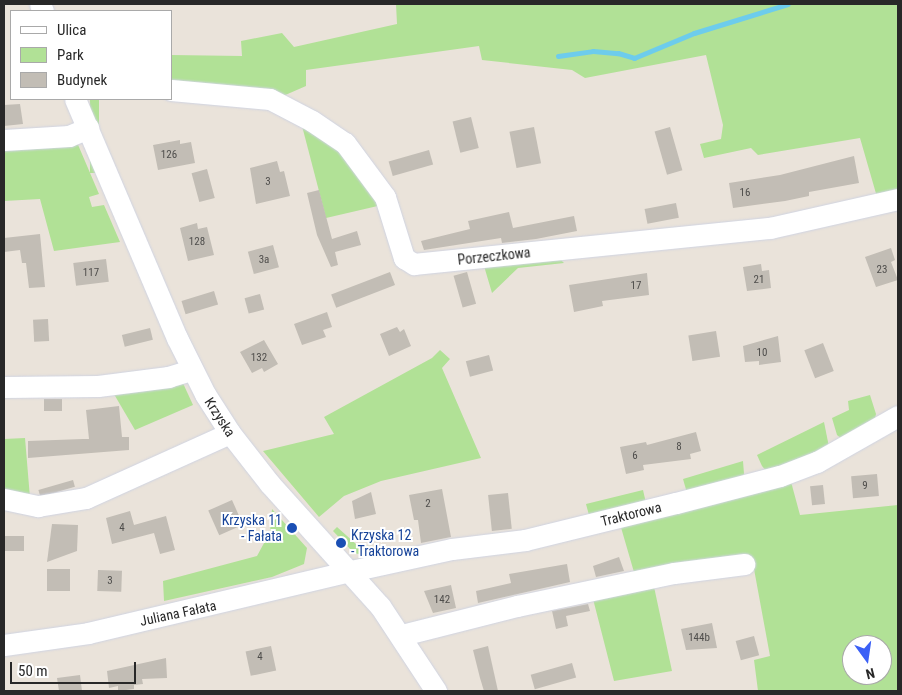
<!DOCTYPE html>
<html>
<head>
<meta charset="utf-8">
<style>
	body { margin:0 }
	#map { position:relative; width:902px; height:695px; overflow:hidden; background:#eae3da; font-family:"Roboto Condensed",sans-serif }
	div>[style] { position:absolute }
	.green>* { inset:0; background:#b1e196; transform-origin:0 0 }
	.stream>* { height:5px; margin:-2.5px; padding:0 2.5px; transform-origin:2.5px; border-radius:2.5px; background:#6dccec }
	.building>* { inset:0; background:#c2bdb5; transform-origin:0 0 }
	.roads { filter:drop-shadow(0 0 1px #cfd3e1) drop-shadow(0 0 1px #cfd3e1) }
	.minor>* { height:21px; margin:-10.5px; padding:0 10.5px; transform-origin:10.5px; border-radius:10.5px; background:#fff }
	.dots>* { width:14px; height:14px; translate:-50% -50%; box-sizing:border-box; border:2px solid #fff; border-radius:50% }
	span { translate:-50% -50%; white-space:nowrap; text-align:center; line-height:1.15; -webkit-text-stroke:4px #fff; paint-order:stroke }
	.number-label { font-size:11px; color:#4e4d4b }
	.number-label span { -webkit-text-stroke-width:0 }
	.street-label { font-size:14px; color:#282828 }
	.transit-label { font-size:14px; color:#164399 }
	.right { translate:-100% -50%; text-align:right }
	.left { translate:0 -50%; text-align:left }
	.frame { position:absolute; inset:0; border:5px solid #282828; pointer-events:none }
	.legend { position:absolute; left:10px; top:10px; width:162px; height:90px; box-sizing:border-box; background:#fff; border:1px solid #a9a9a9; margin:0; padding:6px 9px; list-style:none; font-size:15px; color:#282828 }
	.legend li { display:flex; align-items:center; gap:10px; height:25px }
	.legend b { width:25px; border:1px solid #a9a9a9 }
	.north { position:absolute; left:842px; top:635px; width:50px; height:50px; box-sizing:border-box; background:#fff; border:1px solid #a9a9a9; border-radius:50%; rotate:166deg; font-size:14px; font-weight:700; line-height:20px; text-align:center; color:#282828 }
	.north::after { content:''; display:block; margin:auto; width:18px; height:22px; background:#3b60f6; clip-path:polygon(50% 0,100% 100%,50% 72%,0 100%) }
	.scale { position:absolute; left:10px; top:662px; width:126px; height:22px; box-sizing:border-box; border:2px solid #282828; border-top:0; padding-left:6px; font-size:15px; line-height:18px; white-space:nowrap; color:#282828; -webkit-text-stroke:4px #fff; paint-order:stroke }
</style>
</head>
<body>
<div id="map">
	<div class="green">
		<div style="clip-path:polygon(396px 4px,898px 4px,898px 193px,877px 197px,860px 138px,758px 155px,751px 148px,704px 158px,700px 144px,721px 139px,723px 125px,706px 55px,585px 78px,572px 70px,482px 60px,479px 46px,306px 70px,306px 86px,283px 96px,171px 82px,171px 55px,242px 56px,241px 41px,282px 33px,294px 47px,397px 24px)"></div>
		<div style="left:90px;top:99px;width:9px;height:74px"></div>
		<div style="clip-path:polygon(301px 122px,337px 146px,382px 205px,326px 218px)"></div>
		<div style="clip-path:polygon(76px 140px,99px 194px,89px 197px,92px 207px,104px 205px,120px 242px,54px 251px,40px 199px,4px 201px,4px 143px)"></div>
		<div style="clip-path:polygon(558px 257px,564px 263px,518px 268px,492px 293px,484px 266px)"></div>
		<div style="clip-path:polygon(440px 350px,450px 359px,442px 368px,481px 458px,381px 481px,344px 496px,319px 517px,263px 451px,334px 434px,324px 417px,432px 358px)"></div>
		<div style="clip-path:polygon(182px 381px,193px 405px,135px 430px,111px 389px)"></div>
		<div style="clip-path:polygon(870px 395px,876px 414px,874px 423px,843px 440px,837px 435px,832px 418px,849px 410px,848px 401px)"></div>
		<div style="clip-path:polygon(824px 422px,829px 447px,768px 473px,762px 466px,757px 455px)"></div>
		<div style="clip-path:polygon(25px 438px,30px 498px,4px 493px,4px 439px)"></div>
		<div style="clip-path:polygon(743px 461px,744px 474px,739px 480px,687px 493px,683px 479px)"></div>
		<div style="clip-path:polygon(evenodd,790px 478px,800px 515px,898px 505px,898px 691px,758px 691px,754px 660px,770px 656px,754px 569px,653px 582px,672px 671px,614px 681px,592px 595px,638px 586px,620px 524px,790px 478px,852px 645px,882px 645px,882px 675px,852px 675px,852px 645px)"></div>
		<div style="clip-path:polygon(643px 490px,646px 503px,590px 519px,586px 504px)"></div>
		<div style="clip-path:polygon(272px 509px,307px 548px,304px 564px,272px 577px,164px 601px,163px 581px,257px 556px,270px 532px)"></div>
		<div style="clip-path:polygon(337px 527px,356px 544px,394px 550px,396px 556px,370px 561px,368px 556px,354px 553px,333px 531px)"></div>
	</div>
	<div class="stream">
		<div style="left:558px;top:56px;width:35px;rotate:-8deg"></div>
		<div style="left:593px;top:51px;width:25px;rotate:5deg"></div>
		<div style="left:618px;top:53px;width:17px;rotate:17deg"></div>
		<div style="left:634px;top:58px;width:65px;rotate:-22.6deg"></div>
		<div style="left:694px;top:33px;width:98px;rotate:-17.1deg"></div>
	</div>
	<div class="building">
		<div style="clip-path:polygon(20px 104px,23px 124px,4px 126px,4px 105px)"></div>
		<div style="left:471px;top:117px;width:32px;height:19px;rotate:76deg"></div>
		<div style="left:534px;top:127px;width:37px;height:25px;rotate:79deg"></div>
		<div style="left:670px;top:127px;width:45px;height:16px;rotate:74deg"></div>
		<div style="clip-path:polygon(180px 140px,180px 144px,191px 142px,195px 163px,158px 170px,153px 145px)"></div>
		<div style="left:429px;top:150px;width:15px;height:42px;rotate:74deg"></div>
		<div style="clip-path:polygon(854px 156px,859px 183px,809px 192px,809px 196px,785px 201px,733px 208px,729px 183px,780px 175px)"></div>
		<div style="clip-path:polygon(277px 161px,280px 172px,284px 171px,290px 196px,256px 204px,250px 168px)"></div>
		<div style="left:207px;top:169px;width:30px;height:16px;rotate:75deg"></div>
		<div style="clip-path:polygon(319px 190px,332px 239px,357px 231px,361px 245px,335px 252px,338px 265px,331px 267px,317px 235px,307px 193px)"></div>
		<div style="left:676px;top:203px;width:15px;height:32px;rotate:79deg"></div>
		<div style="clip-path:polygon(509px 212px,513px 228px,574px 216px,577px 231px,536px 239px,502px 243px,501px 238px,424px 250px,421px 241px,470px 229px,468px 221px)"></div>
		<div style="clip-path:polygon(197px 223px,198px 229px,207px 227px,214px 255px,188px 261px,180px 228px)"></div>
		<div style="clip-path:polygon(40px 234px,45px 287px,29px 288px,26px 263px,22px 263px,20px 250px,4px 252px,4px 238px)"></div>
		<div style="left:273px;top:245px;width:23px;height:26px;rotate:75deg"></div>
		<div style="clip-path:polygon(891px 248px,895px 260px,891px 262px,898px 280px,876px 287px,865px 257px)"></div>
		<div style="left:106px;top:259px;width:23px;height:33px;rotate:83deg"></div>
		<div style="clip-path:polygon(761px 264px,762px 271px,769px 270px,771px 288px,747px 291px,743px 267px)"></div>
		<div style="left:390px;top:272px;width:14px;height:63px;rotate:69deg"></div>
		<div style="left:467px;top:272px;width:33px;height:14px;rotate:74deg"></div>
		<div style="clip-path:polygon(647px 273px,649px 295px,602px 301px,603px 306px,574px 312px,569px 285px)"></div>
		<div style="left:214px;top:291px;width:14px;height:34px;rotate:73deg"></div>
		<div style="left:260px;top:294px;width:16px;height:16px;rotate:75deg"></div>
		<div style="clip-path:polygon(327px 312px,332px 327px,323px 330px,326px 337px,302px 345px,294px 324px)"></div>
		<div style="left:48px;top:319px;width:22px;height:15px;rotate:87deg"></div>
		<div style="clip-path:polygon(397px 327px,400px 332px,404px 329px,411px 346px,389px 356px,380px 334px)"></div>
		<div style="left:150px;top:328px;width:12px;height:29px;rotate:76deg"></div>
		<div style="left:716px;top:331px;width:26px;height:28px;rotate:81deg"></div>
		<div style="clip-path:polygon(778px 336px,781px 362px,759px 365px,759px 361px,745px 362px,743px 346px)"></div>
		<div style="clip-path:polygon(264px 340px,278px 364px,264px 372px,262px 368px,252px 373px,240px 352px)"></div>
		<div style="left:823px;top:343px;width:30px;height:20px;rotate:69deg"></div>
		<div style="left:489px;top:355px;width:16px;height:24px;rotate:75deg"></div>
		<div style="left:44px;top:399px;width:18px;height:12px"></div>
		<div style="clip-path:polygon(119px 406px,122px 437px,129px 437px,129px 450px,28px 458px,28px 441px,83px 439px,84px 442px,83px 439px,89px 439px,86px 410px)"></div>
		<div style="clip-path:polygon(696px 432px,701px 451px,690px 454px,691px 459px,643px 465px,644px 470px,626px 474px,620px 447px,646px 442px,647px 445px)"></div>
		<div style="left:877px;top:474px;width:22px;height:26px;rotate:85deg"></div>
		<div style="left:73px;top:480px;width:7px;height:36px;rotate:74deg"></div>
		<div style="left:823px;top:485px;width:19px;height:13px;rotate:84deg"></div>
		<div style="clip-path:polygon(442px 489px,451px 537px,421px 543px,418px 520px,414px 520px,409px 495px)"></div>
		<div style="clip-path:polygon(371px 492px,376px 514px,355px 519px,352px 501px)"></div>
		<div style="left:508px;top:493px;width:36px;height:20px;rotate:84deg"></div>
		<div style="left:232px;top:500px;width:27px;height:26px;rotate:66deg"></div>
		<div style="clip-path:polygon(130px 511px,134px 525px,166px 516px,175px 550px,160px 554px,154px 533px,112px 544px,106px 518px)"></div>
		<div style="clip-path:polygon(52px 524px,78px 525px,77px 551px,47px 562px)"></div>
		<div style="left:24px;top:536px;width:15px;height:20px;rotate:90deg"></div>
		<div style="clip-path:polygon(619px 557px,624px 571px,596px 577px,593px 566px)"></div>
		<div style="clip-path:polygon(567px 564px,570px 582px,478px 603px,476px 591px,511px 583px,509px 574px)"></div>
		<div style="left:47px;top:569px;width:23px;height:22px"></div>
		<div style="left:98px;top:570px;width:24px;height:21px;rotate:2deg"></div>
		<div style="clip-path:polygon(451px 585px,456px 608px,433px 613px,424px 591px)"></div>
		<div style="clip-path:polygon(588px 604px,590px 611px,566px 616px,568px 626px,556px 629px,552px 611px)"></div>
		<div style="clip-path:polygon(712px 623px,717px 648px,686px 650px,681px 629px)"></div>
		<div style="left:754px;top:636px;width:20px;height:19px;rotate:75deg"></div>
		<div style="left:271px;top:646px;width:25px;height:26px;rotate:78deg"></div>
		<div style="clip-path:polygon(488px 646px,498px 691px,484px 691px,480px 678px,473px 650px)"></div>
		<div style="clip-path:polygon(166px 658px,167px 678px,142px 679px,143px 684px,134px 685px,134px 689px,118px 691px,118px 686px,109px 688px,107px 671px)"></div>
		<div style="left:572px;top:663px;width:15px;height:43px;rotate:74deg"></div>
		<div style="clip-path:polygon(80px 675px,82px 691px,59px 691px,57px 678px)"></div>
	</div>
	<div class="roads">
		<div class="minor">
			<div style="left:40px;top:4px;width:8px;rotate:67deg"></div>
			<div style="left:171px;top:90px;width:99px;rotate:5.2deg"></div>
			<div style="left:270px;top:99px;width:47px;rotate:27.6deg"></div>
			<div style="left:312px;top:121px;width:40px;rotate:34deg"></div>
			<div style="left:345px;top:143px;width:67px;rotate:53.5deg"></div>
			<div style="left:385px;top:197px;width:64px;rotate:72.7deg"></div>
			<div style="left:404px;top:258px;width:12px;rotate:31deg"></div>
			<div style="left:414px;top:264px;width:358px;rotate:-5.8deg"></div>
			<div style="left:770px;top:228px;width:131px;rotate:-12.8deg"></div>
			<div style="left:75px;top:99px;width:260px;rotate:66.9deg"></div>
			<div style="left:177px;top:338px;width:63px;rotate:63.4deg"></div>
			<div style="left:205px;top:394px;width:46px;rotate:57.3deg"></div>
			<div style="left:230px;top:433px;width:65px;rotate:51.9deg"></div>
			<div style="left:270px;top:484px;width:164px;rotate:48deg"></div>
			<div style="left:380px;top:606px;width:102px;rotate:56.6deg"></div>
			<div style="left:4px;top:140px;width:65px;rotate:-3.5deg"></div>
			<div style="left:69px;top:136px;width:21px;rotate:-23deg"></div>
			<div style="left:4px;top:387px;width:94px;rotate:-0.6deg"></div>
			<div style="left:98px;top:386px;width:71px;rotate:-7.3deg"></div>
			<div style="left:168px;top:377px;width:24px;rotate:-17deg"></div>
			<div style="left:4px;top:499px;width:35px;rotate:12deg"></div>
			<div style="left:38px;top:506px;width:49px;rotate:-9.5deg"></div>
			<div style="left:86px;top:498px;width:158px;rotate:-24.3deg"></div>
			<div style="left:402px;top:635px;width:119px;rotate:-14.2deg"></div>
			<div style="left:517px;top:606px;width:160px;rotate:-11.9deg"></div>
			<div style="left:674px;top:573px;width:71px;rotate:-7.3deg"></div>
			<div style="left:4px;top:645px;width:85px;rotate:-8.1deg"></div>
			<div style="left:88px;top:633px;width:270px;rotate:-13.3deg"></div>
			<div style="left:351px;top:571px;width:103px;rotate:-12.3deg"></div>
			<div style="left:452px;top:549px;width:74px;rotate:-7deg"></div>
			<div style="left:525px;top:540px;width:155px;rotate:-13.8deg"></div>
			<div style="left:676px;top:503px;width:107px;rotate:-14.6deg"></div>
			<div style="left:780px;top:476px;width:40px;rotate:-21deg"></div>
			<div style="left:817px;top:462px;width:93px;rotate:-29.6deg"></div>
		</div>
	</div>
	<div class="dots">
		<div style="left:292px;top:528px;background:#1a4fb4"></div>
		<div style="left:341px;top:543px;background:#1a4fb4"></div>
	</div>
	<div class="number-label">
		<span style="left:169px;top:155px">126</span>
		<span style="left:268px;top:182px">3</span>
		<span style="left:745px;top:193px">16</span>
		<span style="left:197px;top:242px">128</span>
		<span style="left:264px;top:260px">3a</span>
		<span style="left:882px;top:270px">23</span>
		<span style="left:91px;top:273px">117</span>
		<span style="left:759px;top:280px">21</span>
		<span style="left:636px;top:286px">17</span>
		<span style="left:762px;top:353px">10</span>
		<span style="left:259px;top:358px">132</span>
		<span style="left:679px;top:447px">8</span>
		<span style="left:635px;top:456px">6</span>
		<span style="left:865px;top:486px">9</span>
		<span style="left:428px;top:504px">2</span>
		<span style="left:122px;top:528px">4</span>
		<span style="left:110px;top:581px">3</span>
		<span style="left:442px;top:600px">142</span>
		<span style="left:699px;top:638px">144b</span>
		<span style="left:260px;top:657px">4</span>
	</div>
	<div class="street-label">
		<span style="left:494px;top:256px;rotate:-6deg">Porzeczkowa</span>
		<span style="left:220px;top:417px;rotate:57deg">Krzyska</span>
		<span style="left:631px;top:514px;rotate:-14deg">Traktorowa</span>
		<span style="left:178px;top:613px;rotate:-12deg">Juliana Fałata</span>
	</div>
	<div class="transit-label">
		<span class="right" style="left:282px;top:528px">Krzyska 11<br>- Fałata</span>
		<span class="left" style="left:351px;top:543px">Krzyska 12<br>- Traktorowa</span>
	</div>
	<div class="frame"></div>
	<ul class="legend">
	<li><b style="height:6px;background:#fff"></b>Ulica</li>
	<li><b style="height:14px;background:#b1e196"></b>Park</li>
	<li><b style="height:14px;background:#c2bdb5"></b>Budynek</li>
	</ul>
	<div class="north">N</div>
	<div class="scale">50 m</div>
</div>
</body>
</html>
